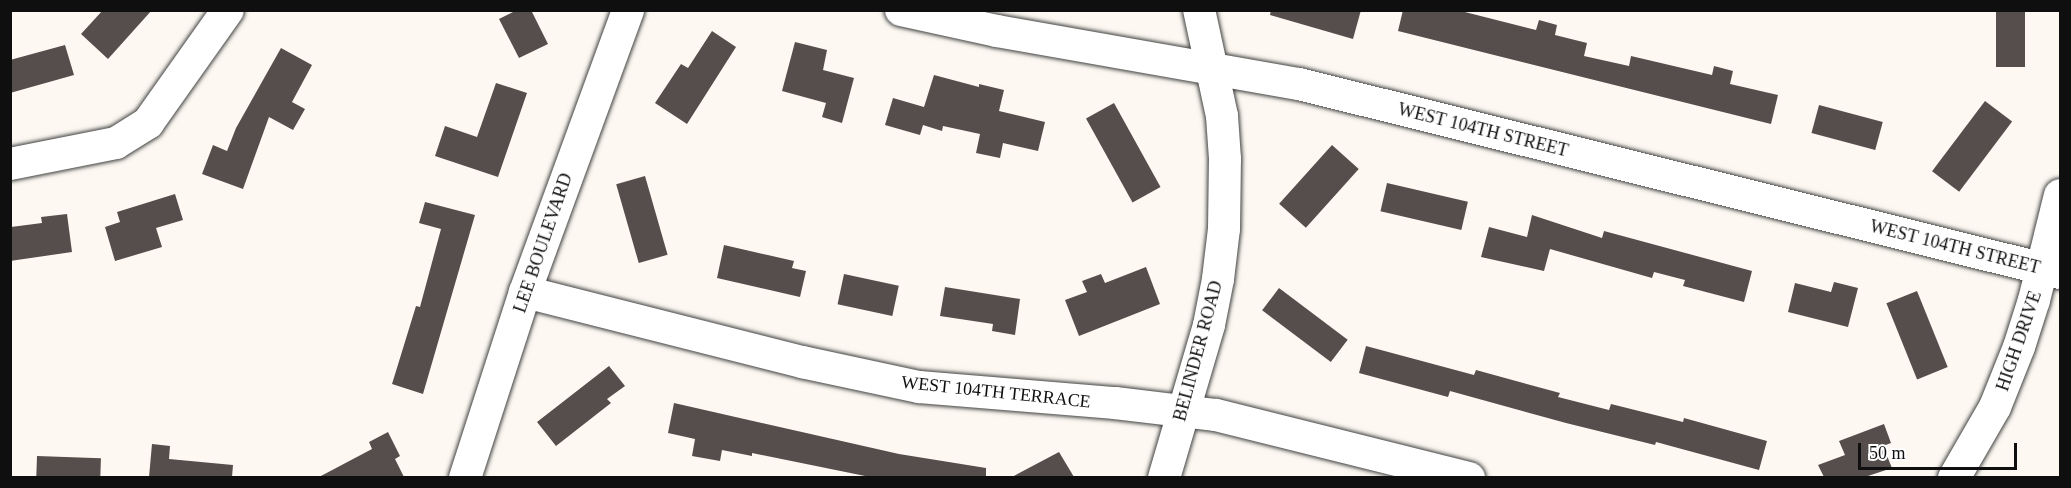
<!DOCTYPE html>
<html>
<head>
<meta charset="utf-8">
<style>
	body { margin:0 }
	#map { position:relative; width:2071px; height:488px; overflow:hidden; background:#fdf9f2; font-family:"Times New Roman",serif }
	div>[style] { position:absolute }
	.building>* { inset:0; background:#564e4c; transform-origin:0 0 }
	.roads { filter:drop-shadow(0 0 2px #424242) drop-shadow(0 0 2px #424242) }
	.minor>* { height:32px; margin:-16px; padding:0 16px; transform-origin:16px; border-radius:16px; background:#fff }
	span { translate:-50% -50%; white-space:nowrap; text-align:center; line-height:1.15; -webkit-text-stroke:6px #fff; paint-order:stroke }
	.street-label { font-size:18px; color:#0f0f0f }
	.frame { position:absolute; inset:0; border:12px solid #0f0f0f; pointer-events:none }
	.scale { position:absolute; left:1858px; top:443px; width:159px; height:27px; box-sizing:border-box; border:3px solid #0f0f0f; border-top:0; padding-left:8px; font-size:18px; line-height:21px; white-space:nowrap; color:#0f0f0f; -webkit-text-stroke:4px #fff; paint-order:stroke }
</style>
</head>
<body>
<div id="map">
	<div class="building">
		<div style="clip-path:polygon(103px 10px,152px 10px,108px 59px,81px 34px)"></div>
		<div style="clip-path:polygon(517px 10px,531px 10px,548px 44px,519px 58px,499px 19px)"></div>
		<div style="clip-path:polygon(1271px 10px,1361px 10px,1353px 39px,1270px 15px)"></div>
		<div style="clip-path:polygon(1403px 10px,1457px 10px,1536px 30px,1539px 20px,1557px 25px,1555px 35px,1587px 43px,1584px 56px,1629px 66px,1631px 56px,1712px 75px,1714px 66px,1733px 71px,1730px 84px,1778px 95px,1771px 124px,1398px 31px)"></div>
		<div style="left:1996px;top:10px;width:29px;height:57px"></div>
		<div style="clip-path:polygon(712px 31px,736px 47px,687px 124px,655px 103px,681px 64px,688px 68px)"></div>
		<div style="clip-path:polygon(795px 42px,827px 50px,823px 70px,854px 78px,842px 123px,822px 117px,826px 103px,782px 91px)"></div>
		<div style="clip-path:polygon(65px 45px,74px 75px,10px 93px,10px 60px)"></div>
		<div style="clip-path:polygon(281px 48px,312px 65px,292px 102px,305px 109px,293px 130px,269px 117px,243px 189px,202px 174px,213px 145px,227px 151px,236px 128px)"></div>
		<div style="clip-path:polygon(934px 75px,979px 87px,979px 84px,1004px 90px,999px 111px,1045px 122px,1038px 151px,1003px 143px,1000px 158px,976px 153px,980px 134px,943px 126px,942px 131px,923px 125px,920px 135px,885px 125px,893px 98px,924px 107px)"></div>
		<div style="clip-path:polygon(496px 83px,527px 93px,498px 177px,435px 156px,445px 126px,477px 137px)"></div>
		<div style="left:1985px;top:101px;width:34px;height:88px;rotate:37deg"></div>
		<div style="left:1114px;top:103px;width:96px;height:32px;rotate:61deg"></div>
		<div style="left:1819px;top:105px;width:66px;height:29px;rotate:15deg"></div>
		<div style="left:1332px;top:145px;width:36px;height:79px;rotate:42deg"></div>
		<div style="left:645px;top:176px;width:82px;height:30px;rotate:74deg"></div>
		<div style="left:1387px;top:183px;width:83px;height:29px;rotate:13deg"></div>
		<div style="clip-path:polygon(175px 194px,183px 220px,156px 228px,162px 247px,115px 261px,105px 227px,120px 222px,117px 212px)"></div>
		<div style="clip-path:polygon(425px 202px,475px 215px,423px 394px,392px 384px,416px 306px,420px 307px,441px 229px,419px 223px)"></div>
		<div style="clip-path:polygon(67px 214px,72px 252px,10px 261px,11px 227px,42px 223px,41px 217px)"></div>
		<div style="clip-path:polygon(1532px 215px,1602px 238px,1604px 231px,1752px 271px,1744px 302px,1683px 286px,1685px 280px,1654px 272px,1652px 278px,1550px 249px,1544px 271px,1481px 257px,1489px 227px,1527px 237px)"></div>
		<div style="clip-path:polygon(724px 245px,794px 261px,792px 268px,806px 271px,800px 297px,717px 278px)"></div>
		<div style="clip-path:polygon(1146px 267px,1160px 304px,1079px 336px,1065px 300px,1087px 292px,1082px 281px,1101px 274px,1105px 283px)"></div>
		<div style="left:844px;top:274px;width:56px;height:31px;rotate:12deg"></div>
		<div style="clip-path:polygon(1834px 282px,1858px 288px,1848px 327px,1788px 312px,1795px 283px,1831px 292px)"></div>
		<div style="clip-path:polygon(945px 287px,1020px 299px,1015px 335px,992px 331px,993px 324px,940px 316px)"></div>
		<div style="left:1279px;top:288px;width:86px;height:28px;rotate:37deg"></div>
		<div style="left:1917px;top:291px;width:82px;height:33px;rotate:68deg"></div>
		<div style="clip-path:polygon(1366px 346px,1474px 375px,1476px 370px,1560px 393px,1558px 397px,1609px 410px,1611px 404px,1683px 422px,1684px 418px,1767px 441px,1759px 470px,1656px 442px,1655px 445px,1566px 423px,1450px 391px,1448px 397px,1359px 373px)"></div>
		<div style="clip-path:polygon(609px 366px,625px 386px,607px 399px,611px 403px,556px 446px,537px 422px)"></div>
		<div style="clip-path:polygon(674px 403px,899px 454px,986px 468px,986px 477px,870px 477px,752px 453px,752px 456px,722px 450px,720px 461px,692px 456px,695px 439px,668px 433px)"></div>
		<div style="clip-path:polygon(1884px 424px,1891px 443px,1883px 446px,1892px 468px,1865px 477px,1824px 477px,1818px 465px,1845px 455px,1839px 441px)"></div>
		<div style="clip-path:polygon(388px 432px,400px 456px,395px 459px,404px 477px,319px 477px,372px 449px,369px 442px)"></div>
		<div style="clip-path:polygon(152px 444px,170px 446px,169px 459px,233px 465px,232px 477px,149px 477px)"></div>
		<div style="clip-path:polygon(1059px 452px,1074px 477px,1012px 477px)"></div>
		<div style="left:37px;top:456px;width:64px;height:21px;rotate:2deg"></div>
	</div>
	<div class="roads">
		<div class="minor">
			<div style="left:901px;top:10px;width:98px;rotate:12.3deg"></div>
			<div style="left:997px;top:31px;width:307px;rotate:10deg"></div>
			<div style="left:1299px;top:84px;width:784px;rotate:13.95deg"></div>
			<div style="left:10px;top:164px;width:108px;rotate:-11.2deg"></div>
			<div style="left:116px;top:143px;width:38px;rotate:-32deg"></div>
			<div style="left:148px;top:123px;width:138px;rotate:-54.7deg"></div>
			<div style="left:525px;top:292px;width:286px;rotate:14.2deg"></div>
			<div style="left:802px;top:362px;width:120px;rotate:12.1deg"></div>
			<div style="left:919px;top:387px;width:197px;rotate:4.7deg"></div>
			<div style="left:1115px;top:403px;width:102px;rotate:6.8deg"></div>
			<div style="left:1216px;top:415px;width:261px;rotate:14deg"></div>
			<div style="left:465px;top:478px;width:195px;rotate:-72.1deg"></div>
			<div style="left:525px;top:292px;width:300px;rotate:-69.9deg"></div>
			<div style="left:1164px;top:478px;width:159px;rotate:-73.6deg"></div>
			<div style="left:1209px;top:325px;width:47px;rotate:-78.9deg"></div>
			<div style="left:1218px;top:279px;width:50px;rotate:-83.2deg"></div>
			<div style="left:1224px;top:229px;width:70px;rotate:-89.2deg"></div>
			<div style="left:1225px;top:159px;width:43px;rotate:-94deg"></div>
			<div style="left:1222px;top:116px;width:108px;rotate:-102.2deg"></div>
			<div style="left:1954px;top:478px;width:82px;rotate:-60deg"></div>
			<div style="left:1995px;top:407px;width:65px;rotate:-68.2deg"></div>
			<div style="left:2019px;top:347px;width:49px;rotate:-72.3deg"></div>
			<div style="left:2034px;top:300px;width:108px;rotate:-76.1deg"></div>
		</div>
	</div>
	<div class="street-label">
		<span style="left:1483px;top:130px;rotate:14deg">WEST 104TH STREET</span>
		<span style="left:543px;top:243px;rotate:-71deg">LEE BOULEVARD</span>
		<span style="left:1955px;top:247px;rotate:14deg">WEST 104TH STREET</span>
		<span style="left:2019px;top:341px;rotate:-71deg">HIGH DRIVE</span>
		<span style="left:1198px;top:351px;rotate:-75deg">BELINDER ROAD</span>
		<span style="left:996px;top:392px;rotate:6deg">WEST 104TH TERRACE</span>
	</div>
	<div class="frame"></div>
	<div class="scale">50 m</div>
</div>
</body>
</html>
